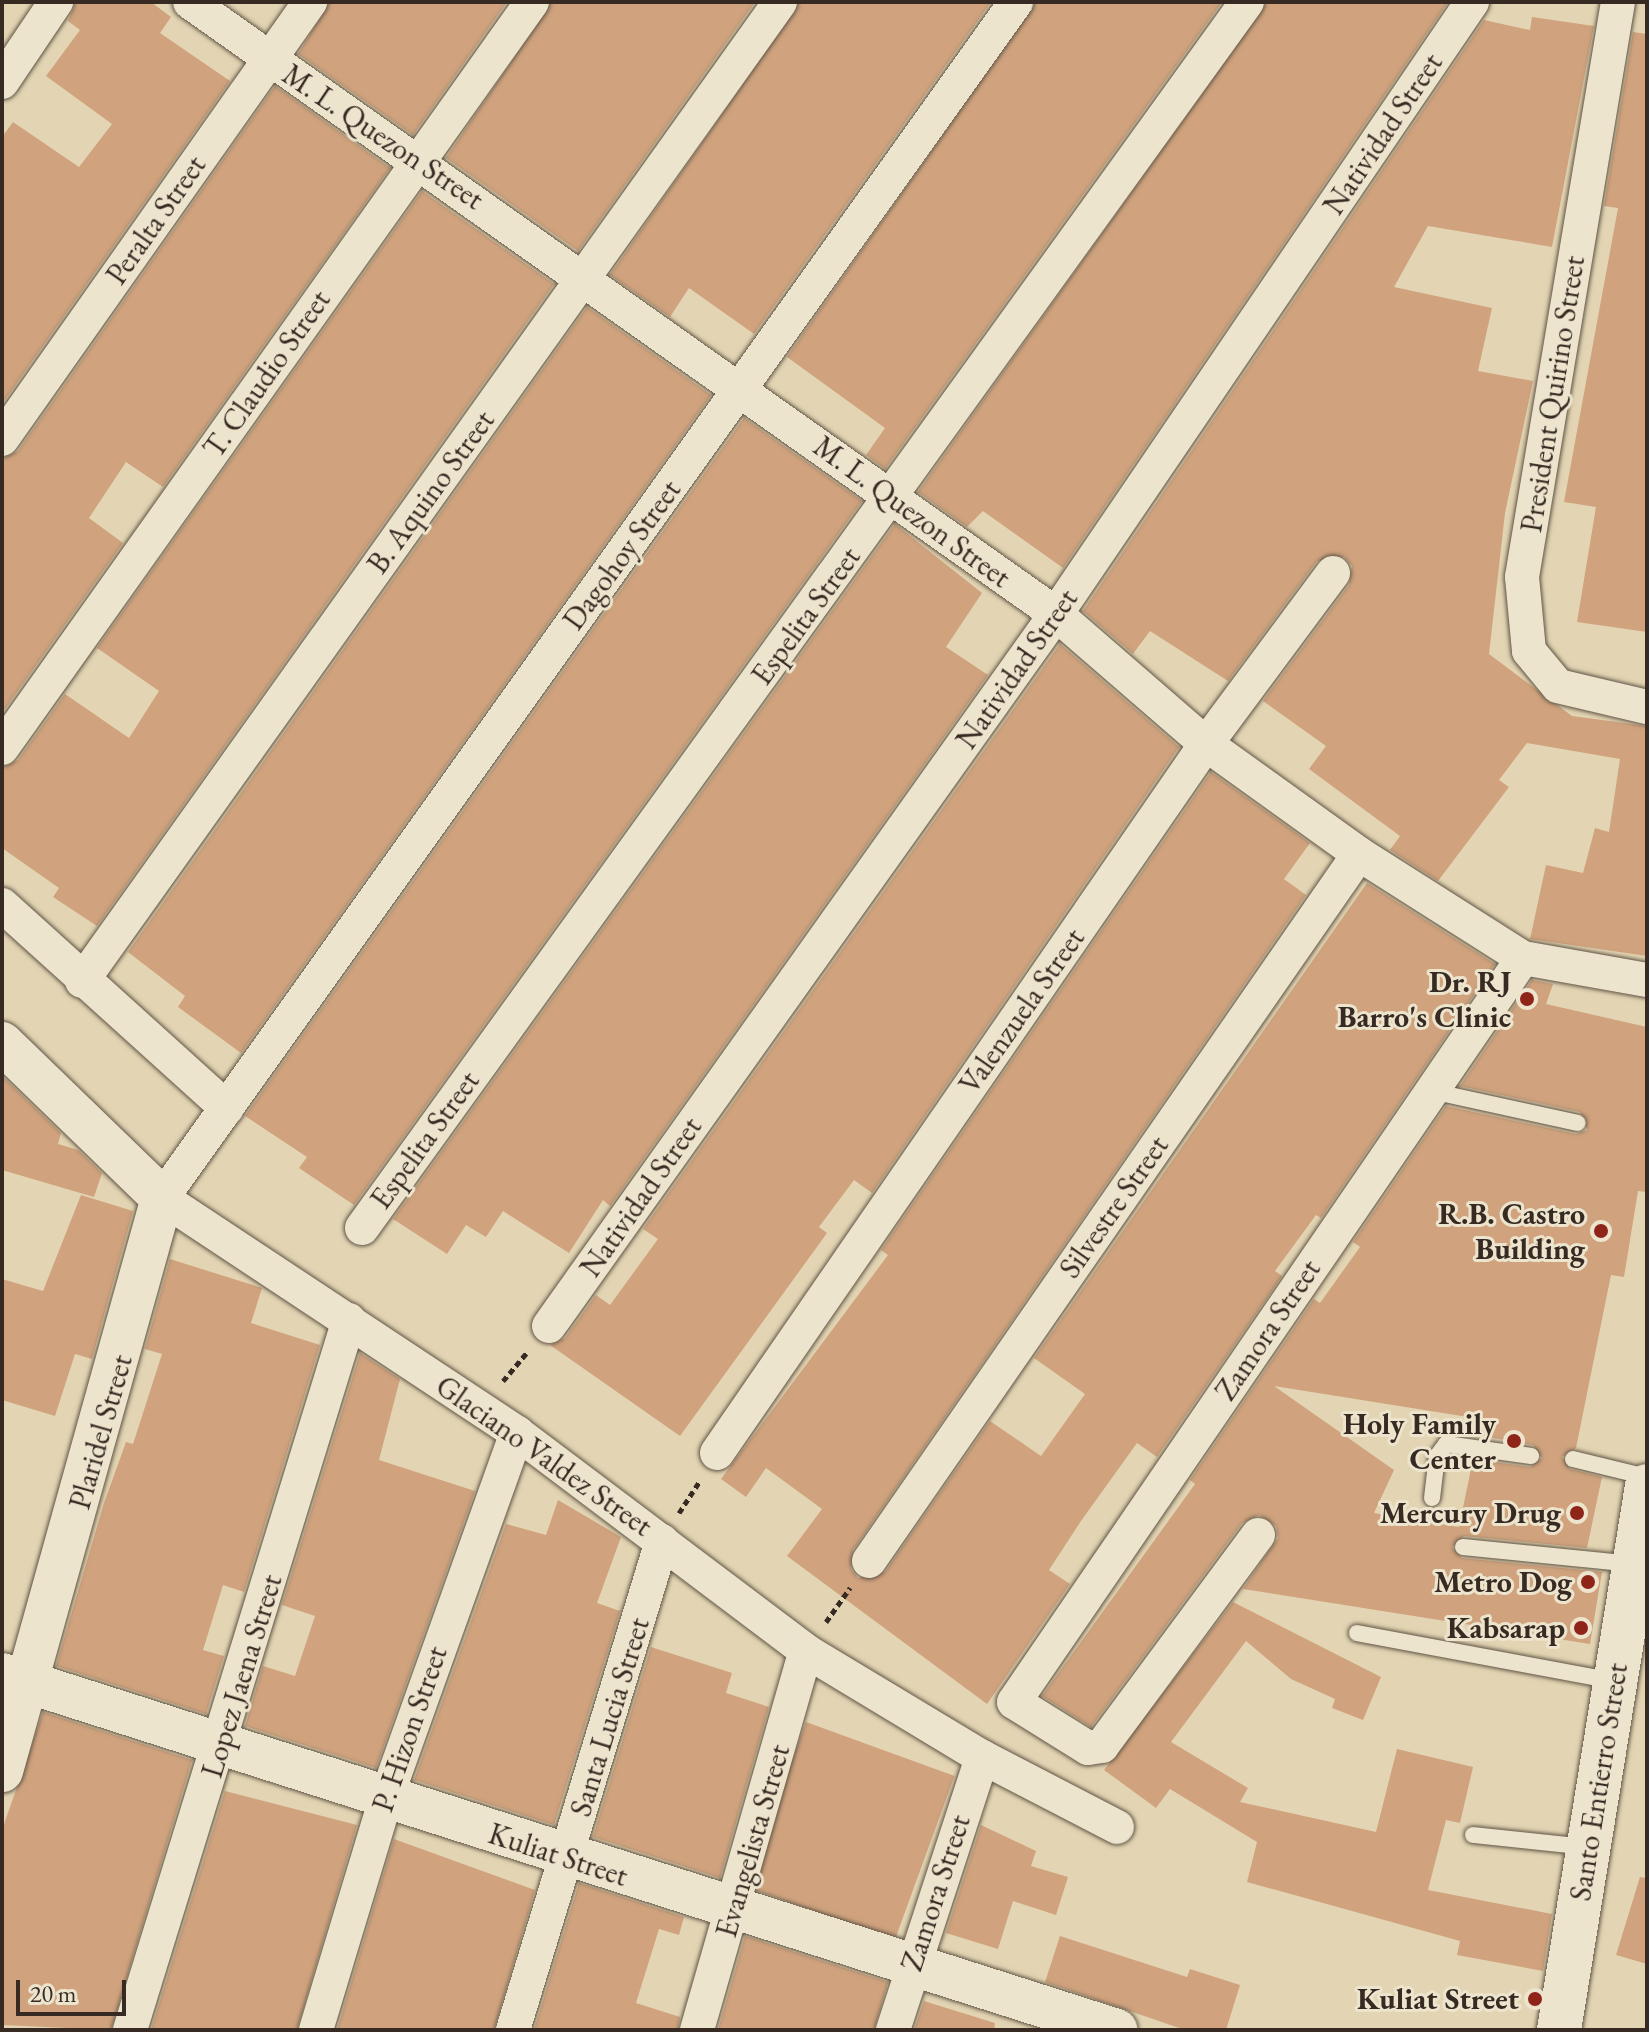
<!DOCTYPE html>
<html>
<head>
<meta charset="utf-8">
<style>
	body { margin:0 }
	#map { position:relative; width:1649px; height:2032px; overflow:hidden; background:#e3d5b3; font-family:"EB Garamond",serif }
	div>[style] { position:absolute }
	.building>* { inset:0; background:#d0a37e; transform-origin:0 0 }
	.path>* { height:5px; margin-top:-2.5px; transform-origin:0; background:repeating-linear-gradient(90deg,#362a22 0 6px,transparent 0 10px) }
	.roads { filter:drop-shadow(0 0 2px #615546) drop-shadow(0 0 2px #615546) }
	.service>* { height:16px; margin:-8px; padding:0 8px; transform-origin:8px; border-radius:8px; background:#ede4ce }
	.minor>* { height:34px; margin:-17px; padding:0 17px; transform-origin:17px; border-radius:17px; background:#ede4ce }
	.tertiary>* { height:42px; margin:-21px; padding:0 21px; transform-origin:21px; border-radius:21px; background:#ede4ce }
	.secondary>* { height:44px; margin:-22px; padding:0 22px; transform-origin:22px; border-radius:22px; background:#ede4ce }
	.dots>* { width:22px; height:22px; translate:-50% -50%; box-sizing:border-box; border:4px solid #ede4ce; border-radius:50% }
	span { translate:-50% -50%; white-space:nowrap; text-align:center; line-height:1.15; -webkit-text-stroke:6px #ede4ce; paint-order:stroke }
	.street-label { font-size:30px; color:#362a22 }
	.poi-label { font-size:30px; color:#362a22; font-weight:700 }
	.right { translate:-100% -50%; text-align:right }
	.frame { position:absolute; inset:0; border:4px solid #362a22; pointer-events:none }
	.scale { position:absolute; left:16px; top:1980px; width:110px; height:36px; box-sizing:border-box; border:4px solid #362a22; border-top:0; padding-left:10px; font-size:24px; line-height:28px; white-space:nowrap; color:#362a22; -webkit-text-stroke:6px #ede4ce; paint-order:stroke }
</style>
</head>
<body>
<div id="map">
	<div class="building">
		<div style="clip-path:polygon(76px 2px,151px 2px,171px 17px,160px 33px,230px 81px,2px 404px,2px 137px,13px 122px,79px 167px,112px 124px,46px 76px,80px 30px,68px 21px)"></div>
		<div style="clip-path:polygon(330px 2px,507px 2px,413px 135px,298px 54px)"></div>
		<div style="clip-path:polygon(552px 2px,755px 2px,578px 251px,446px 158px)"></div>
		<div style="clip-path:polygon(800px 2px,991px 2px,754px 334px,689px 288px,670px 317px,610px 275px)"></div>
		<div style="clip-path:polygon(1036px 2px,1222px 2px,885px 469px,866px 455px,885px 428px,787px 357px)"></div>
		<div style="clip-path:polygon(1267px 2px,1448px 2px,1063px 568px,983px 511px,967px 527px,918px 492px)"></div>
		<div style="clip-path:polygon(1532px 17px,1594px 26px,1552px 247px,1428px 226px,1394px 287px,1492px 308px,1478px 371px,1533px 381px,1505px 513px,1489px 654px,1572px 716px,1647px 726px,1647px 956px,1530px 939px,1546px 865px,1583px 873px,1595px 828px,1609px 832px,1620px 759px,1527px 743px,1499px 780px,1509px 787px,1438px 881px,1390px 850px,1400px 836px,1309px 769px,1326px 746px,1263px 701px,1349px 585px,1352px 566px,1344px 557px,1317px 561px,1228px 681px,1150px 631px,1133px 654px,1083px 611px,1484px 20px,1530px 30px)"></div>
		<div style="clip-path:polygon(1633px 32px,1647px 34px,1647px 632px,1577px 622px,1596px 507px,1564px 502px,1618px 208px,1604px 206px)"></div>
		<div style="clip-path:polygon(275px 86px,390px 168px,163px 487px,126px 462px,89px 518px,123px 543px,2px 713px,2px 459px,18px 451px)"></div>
		<div style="clip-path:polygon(422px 191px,554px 284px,97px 926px,53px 897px,59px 888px,2px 848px,2px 768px,18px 760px,65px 694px,129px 738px,159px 691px,97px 648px)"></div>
		<div style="clip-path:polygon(587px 307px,711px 395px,241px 1053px,178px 1007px,185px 996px,128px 952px)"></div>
		<div style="clip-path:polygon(744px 418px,862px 501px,354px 1205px,299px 1168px,307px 1157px,245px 1116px)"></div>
		<div style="clip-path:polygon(895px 524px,982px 593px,946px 647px,988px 675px,610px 1206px,603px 1200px,569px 1253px,503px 1211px,486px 1237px,466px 1225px,447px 1254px,393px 1219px)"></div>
		<div style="clip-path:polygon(1060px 644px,1179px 747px,872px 1193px,854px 1180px,819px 1227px,827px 1233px,680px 1436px,550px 1345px,565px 1338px,596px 1295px,610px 1305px,658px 1239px,643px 1229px)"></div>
		<div style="clip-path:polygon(1211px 772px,1310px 843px,1284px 879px,1306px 895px,853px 1550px,851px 1569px,858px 1578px,885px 1572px,990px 1421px,1041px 1456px,1085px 1394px,1034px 1358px,1367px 883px,1495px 964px,1321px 1218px,1316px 1215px,1275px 1271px,1282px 1276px,1157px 1457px,1137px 1443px,1081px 1521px,1049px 1570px,1070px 1584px,987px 1704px,787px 1556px,822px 1509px,766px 1468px,746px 1497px,721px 1479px,888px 1255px,881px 1250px)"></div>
		<div style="clip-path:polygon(evenodd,1532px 980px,1553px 984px,1546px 1004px,1647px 1027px,1647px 1192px,1638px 1191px,1624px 1277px,1611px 1275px,1576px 1448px,1562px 1457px,1570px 1469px,1602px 1477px,1587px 1548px,1464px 1536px,1452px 1547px,1462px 1558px,1602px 1572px,1590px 1644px,1243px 1589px,1278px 1538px,1276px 1526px,1259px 1515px,1242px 1523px,1091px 1727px,1042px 1696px,1195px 1484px,1190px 1480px,1314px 1299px,1320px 1303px,1360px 1247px,1353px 1242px,1446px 1106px,1576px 1134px,1587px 1130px,1580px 1112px,1460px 1086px,1532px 980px,1274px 1386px,1468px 1417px,1465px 1433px,1533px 1445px,1542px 1458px,1530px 1467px,1473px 1459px,1459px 1527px,1374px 1513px,1394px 1470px,1274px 1386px)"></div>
		<div style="clip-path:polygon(2px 1076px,61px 1133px,58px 1144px,78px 1150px,102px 1173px,94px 1197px,2px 1170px)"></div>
		<div style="clip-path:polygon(81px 1195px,133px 1211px,92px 1359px,75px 1354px,55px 1416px,2px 1400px,2px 1279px,43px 1291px)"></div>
		<div style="clip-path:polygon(170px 1259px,262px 1288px,251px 1323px,320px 1345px,244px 1592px,223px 1585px,203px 1650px,224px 1656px,206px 1714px,56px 1666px,104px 1503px,126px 1442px,133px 1444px,162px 1354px,145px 1349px)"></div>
		<div style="clip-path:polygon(360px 1353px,400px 1379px,379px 1460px,475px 1491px,376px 1768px,245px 1726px,263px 1666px,295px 1676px,315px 1616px,282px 1605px)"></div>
		<div style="clip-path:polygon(558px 1500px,621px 1537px,597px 1603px,620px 1611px,554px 1825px,414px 1780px,506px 1524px,546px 1535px)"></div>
		<div style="clip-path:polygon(1233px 1602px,1381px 1677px,1363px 1720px,1332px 1708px,1335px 1699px,1291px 1679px,1246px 1641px,1171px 1742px,1248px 1788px,1240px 1802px,1376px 1832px,1397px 1749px,1473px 1767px,1460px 1823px,1446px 1820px,1428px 1890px,1552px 1914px,1543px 1971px,1457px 1955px,1460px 1941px,1247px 1882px,1257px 1842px,1170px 1789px,1156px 1808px,1104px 1770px)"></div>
		<div style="clip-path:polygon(651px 1647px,732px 1673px,726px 1693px,769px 1707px,720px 1878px,593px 1837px)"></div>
		<div style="clip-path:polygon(43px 1712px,192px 1760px,111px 2030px,2px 2025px,2px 1830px)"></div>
		<div style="left:806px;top:1722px;width:158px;height:175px;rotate:20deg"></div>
		<div style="clip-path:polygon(225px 1791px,357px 1825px,297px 2030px,151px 2030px)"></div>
		<div style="clip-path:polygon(981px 1825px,1036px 1851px,1031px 1866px,1068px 1877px,1056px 1915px,1013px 1901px,998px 1949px,946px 1933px)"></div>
		<div style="clip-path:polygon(394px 1839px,535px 1890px,494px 2030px,337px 2030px)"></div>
		<div style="clip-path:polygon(1640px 1877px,1647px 1878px,1647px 1964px,1616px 1955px)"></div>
		<div style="clip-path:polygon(579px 1883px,684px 1917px,679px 1935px,659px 1929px,636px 2003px,680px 2017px,678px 2030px,534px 2030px)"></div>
		<div style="clip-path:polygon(745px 1936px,888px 1982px,874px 2030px,718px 2030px)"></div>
		<div style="clip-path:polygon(1060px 1936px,1187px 1977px,1190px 1969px,1240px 1985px,1226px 2030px,1185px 2030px,1045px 1982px)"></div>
		<div style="clip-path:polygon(924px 2001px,995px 2023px,994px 2030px,914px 2030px)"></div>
	</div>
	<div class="path">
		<div style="left:503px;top:1381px;width:38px;rotate:-50deg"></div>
		<div style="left:679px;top:1513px;width:38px;rotate:-57deg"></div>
		<div style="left:826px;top:1622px;width:42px;rotate:-54.8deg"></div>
	</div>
	<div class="roads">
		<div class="service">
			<div style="left:1431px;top:1091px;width:150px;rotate:12.3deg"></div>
			<div style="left:1573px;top:1459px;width:76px;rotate:13.7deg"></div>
			<div style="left:1432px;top:1498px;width:42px;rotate:-83.2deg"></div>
			<div style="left:1437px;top:1456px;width:15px;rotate:-53deg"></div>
			<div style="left:1446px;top:1444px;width:86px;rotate:8deg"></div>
			<div style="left:1463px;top:1547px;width:171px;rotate:5.7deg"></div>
			<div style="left:1357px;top:1633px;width:261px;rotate:10.6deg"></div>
			<div style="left:1473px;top:1835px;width:115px;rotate:6deg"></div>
		</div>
		<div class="minor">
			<div style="left:190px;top:2px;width:1060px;rotate:35.25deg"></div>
			<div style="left:1056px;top:614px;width:198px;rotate:40.9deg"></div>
			<div style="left:1206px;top:744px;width:188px;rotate:35.7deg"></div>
			<div style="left:1359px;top:854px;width:194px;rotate:32.4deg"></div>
			<div style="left:1523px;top:958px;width:126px;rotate:10.1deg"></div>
			<div style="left:1016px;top:2px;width:1470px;rotate:125.53deg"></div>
			<div style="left:162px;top:1198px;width:426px;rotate:33.5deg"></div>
			<div style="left:517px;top:1433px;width:362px;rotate:37deg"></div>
			<div style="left:806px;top:1651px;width:205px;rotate:31.1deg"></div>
			<div style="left:982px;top:1757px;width:152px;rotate:27.4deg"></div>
			<div style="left:1618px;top:2px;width:583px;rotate:99.48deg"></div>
			<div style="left:1522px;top:577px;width:74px;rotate:84.6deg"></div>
			<div style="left:1529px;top:651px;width:45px;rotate:50.4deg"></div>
			<div style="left:1558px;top:686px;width:91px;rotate:13.3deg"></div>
			<div style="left:2px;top:82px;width:97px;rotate:-56deg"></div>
			<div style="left:2px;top:439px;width:535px;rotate:-54.82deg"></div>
			<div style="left:2px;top:748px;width:915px;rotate:-54.61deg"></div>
			<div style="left:2px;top:905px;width:303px;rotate:42.1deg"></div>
			<div style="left:82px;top:981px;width:1202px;rotate:-54.51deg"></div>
			<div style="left:362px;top:1228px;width:1512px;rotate:-54.18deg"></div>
			<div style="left:549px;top:1326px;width:874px;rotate:-54.55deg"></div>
			<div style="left:1056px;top:614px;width:740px;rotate:-55.79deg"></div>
			<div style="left:717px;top:1453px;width:861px;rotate:-55.41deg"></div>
			<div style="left:1206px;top:744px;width:213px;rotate:-53.4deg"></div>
			<div style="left:1258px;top:1535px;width:262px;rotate:126.5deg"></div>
			<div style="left:1102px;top:1746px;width:14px;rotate:172deg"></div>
			<div style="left:1088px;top:1748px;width:87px;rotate:-148.1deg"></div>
			<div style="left:1014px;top:1702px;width:901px;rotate:-55.62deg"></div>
			<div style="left:869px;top:1561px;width:860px;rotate:-55.28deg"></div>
			<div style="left:130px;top:2030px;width:743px;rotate:-72.86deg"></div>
			<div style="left:316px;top:2030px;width:239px;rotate:-73.2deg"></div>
			<div style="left:385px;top:1801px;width:391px;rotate:-70.3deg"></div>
			<div style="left:513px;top:2030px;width:511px;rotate:-73.05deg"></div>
			<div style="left:697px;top:2030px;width:394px;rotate:-74deg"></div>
			<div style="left:893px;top:2030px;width:287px;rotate:-71.9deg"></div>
		</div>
		<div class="tertiary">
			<div style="left:2px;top:1043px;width:223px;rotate:44.1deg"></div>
			<div style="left:162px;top:1198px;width:595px;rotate:105.6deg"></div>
			<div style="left:2px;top:1674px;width:1170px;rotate:17.71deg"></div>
		</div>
		<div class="secondary">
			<div style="left:1559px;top:2030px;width:551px;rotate:-80.81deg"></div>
		</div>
	</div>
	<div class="dots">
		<div style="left:1527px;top:999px;background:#8f2418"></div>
		<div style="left:1601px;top:1231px;background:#8f2418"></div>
		<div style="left:1514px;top:1441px;background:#8f2418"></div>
		<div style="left:1577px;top:1513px;background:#8f2418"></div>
		<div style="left:1588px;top:1582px;background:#8f2418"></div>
		<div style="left:1581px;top:1628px;background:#8f2418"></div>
		<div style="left:1535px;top:1999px;background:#8f2418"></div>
	</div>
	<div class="street-label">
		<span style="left:1383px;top:134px;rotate:-56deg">Natividad Street</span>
		<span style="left:383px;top:137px;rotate:34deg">M. L. Quezon Street</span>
		<span style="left:156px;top:220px;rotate:-55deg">Peralta Street</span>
		<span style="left:267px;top:374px;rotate:-55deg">T. Claudio Street</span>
		<span style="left:1553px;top:394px;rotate:-81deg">President Quirino Street</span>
		<span style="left:431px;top:492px;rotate:-54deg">B. Aquino Street</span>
		<span style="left:912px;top:512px;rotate:36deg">M. L. Quezon Street</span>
		<span style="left:622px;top:555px;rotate:-54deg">Dagohoy Street</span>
		<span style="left:806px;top:616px;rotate:-54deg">Espelita Street</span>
		<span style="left:1017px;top:669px;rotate:-55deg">Natividad Street</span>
		<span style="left:1022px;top:1011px;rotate:-55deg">Valenzuela Street</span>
		<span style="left:425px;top:1140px;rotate:-54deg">Espelita Street</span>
		<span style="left:641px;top:1197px;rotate:-55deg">Natividad Street</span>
		<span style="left:1114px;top:1207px;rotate:-55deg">Silvestre Street</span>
		<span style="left:1268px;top:1330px;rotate:-56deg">Zamora Street</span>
		<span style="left:101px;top:1432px;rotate:-74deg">Plaridel Street</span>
		<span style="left:544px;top:1456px;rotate:35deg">Glaciano Valdez Street</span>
		<span style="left:242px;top:1676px;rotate:-73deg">Lopez Jaena Street</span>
		<span style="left:610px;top:1717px;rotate:-73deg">Santa Lucia Street</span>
		<span style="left:410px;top:1729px;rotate:-71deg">P. Hizon Street</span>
		<span style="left:1599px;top:1782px;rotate:-81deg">Santo Entierro Street</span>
		<span style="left:753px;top:1841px;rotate:-74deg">Evangelista Street</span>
		<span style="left:558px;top:1855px;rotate:18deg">Kuliat Street</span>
		<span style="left:936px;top:1893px;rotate:-72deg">Zamora Street</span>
	</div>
	<div class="poi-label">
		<span class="right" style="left:1511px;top:999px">Dr. RJ<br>Barro's Clinic</span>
		<span class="right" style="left:1585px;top:1231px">R.B. Castro<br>Building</span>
		<span class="right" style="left:1496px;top:1441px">Holy Family<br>Center</span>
		<span class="right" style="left:1561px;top:1513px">Mercury Drug</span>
		<span class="right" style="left:1572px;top:1582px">Metro Dog</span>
		<span class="right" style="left:1565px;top:1628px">Kabsarap</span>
		<span class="right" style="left:1519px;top:1999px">Kuliat Street</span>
	</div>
	<div class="frame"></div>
	<div class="scale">20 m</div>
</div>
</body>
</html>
